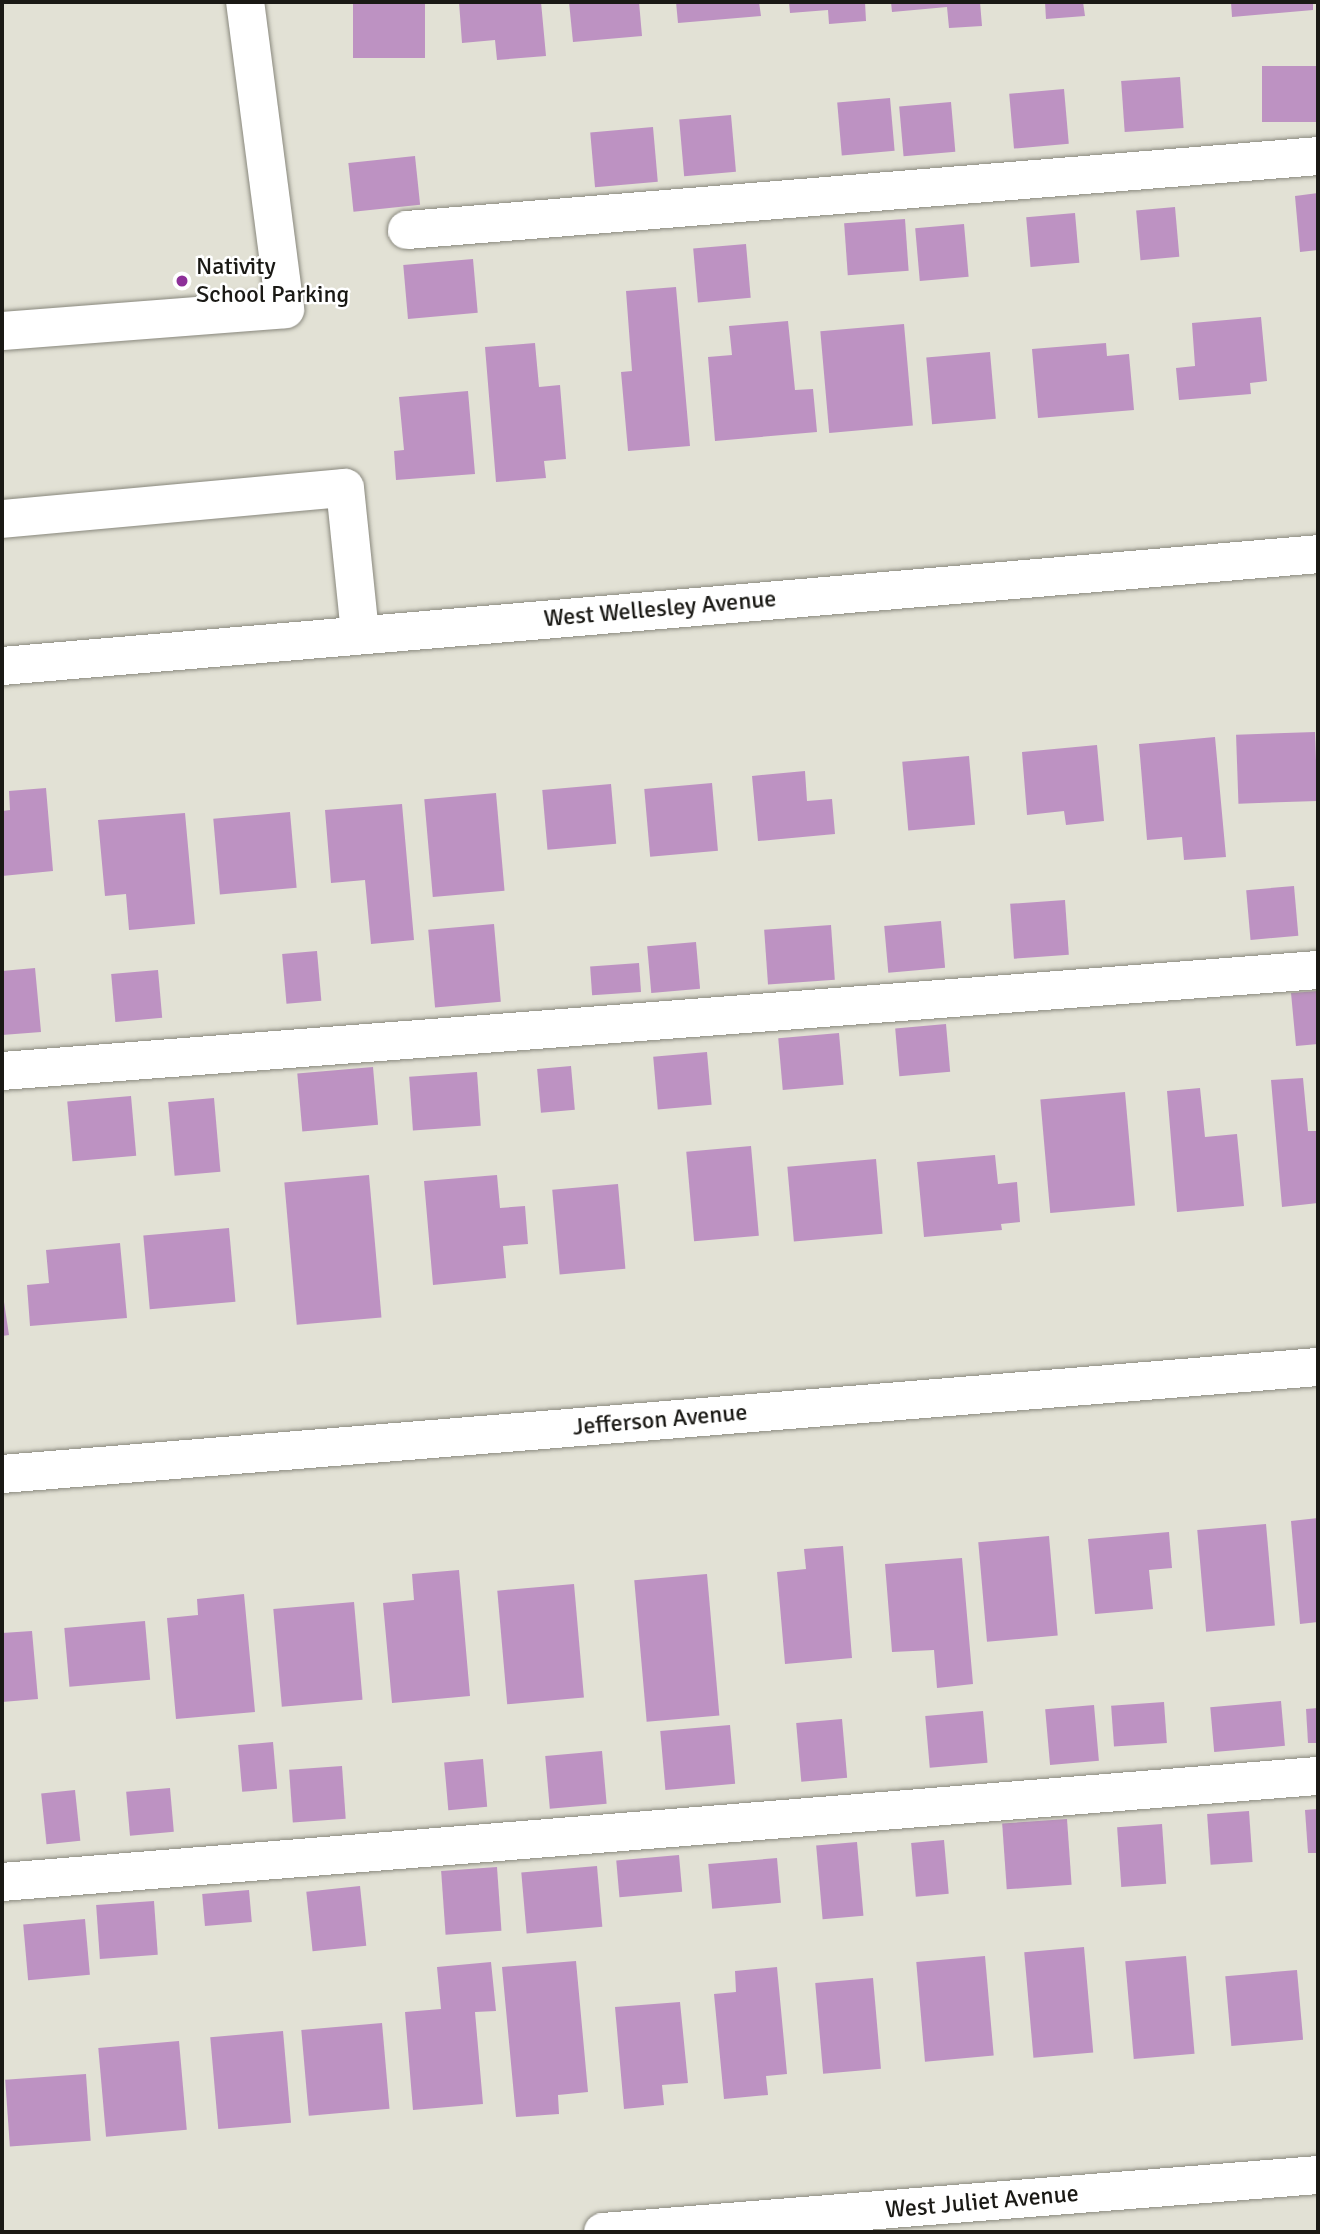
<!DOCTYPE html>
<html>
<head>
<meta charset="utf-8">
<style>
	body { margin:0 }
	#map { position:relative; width:1320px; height:2234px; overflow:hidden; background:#e2e1d5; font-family:Signika,sans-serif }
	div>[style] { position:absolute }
	.building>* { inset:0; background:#bd92c2; transform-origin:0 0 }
	.roads { filter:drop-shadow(0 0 2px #89887d) drop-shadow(0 0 2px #89887d) }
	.minor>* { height:38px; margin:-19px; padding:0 19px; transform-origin:19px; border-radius:19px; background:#fff }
	.dots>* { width:19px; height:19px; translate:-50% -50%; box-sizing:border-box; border:4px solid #fff; border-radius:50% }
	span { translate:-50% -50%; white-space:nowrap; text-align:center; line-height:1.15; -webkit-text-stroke:5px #fff; paint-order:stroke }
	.poi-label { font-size:24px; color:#1a1915 }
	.left { translate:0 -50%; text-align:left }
	.street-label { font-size:24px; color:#1a1915 }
	.frame { position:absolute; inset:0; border:4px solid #1a1915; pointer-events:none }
</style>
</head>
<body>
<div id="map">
	<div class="building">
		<div style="left:353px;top:2px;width:72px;height:56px"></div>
		<div style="clip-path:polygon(459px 2px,541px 2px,546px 56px,497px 60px,495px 40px,462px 43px)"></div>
		<div style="clip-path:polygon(569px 2px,639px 2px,642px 36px,573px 42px)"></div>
		<div style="clip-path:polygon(676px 2px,759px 2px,761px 16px,678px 23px)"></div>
		<div style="clip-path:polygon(789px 2px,865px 2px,866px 21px,829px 24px,828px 10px,790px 13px)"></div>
		<div style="clip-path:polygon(891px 2px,980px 2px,982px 26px,949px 28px,947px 7px,892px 12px)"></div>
		<div style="clip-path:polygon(1045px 2px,1083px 2px,1085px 16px,1046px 19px)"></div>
		<div style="clip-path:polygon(1231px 2px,1313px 2px,1313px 10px,1232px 17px)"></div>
		<div style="left:1318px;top:66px;width:56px;height:56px;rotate:90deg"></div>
		<div style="left:1180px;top:77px;width:51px;height:59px;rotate:86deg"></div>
		<div style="left:1064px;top:89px;width:55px;height:55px;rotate:85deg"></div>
		<div style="left:890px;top:98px;width:53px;height:53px;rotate:85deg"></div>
		<div style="left:951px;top:102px;width:50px;height:52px;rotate:85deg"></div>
		<div style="left:731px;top:115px;width:57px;height:52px;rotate:85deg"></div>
		<div style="left:653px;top:127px;width:55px;height:63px;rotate:85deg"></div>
		<div style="left:415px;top:156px;width:49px;height:67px;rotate:84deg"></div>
		<div style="clip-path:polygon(1318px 193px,1318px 250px,1300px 252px,1295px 196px)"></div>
		<div style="left:1175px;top:207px;width:50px;height:39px;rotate:85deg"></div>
		<div style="left:1075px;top:213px;width:50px;height:49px;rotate:85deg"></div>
		<div style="left:905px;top:219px;width:52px;height:61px;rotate:86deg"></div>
		<div style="left:964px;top:224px;width:53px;height:49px;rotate:85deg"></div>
		<div style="left:746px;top:244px;width:54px;height:53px;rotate:85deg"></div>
		<div style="left:473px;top:259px;width:54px;height:70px;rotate:85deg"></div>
		<div style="clip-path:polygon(676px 287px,690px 446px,628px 451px,621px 372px,632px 371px,626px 291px)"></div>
		<div style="clip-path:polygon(1261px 317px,1267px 381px,1250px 383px,1251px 394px,1179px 400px,1176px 368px,1195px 366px,1192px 323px)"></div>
		<div style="clip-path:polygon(788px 321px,795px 390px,813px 389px,817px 432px,715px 441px,708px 357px,732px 355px,729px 326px)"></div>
		<div style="left:904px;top:324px;width:102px;height:84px;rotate:85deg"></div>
		<div style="clip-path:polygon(535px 343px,539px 387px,560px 385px,566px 459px,544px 461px,546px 478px,496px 482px,485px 347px)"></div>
		<div style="clip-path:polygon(1106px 343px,1107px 356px,1129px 354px,1134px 410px,1038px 418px,1032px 349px)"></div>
		<div style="left:990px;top:352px;width:67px;height:64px;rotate:85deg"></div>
		<div style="clip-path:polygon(468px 391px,475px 474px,396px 480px,394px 451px,404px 450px,399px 397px)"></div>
		<div style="left:1315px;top:732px;width:69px;height:79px;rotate:88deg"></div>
		<div style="clip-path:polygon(1215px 737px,1226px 857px,1184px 860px,1182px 837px,1147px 840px,1139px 744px)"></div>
		<div style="clip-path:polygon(1097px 745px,1104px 821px,1066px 825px,1064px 811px,1027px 815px,1022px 752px)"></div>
		<div style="left:969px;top:756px;width:69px;height:67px;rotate:85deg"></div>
		<div style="clip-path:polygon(805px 771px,807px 801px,832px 799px,835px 834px,758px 841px,752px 776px)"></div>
		<div style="left:712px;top:783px;width:68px;height:68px;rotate:85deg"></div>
		<div style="left:611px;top:784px;width:60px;height:69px;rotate:85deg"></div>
		<div style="clip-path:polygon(46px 788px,53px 871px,2px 876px,2px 811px,10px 810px,9px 791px)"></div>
		<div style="left:496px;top:793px;width:98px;height:72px;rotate:85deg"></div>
		<div style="clip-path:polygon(402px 804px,414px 940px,371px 944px,365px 880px,331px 883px,325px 810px)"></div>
		<div style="left:290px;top:812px;width:76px;height:77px;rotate:85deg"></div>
		<div style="clip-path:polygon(185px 813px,195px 924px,129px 930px,126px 894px,105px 896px,98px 820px)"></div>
		<div style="left:1294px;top:886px;width:50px;height:48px;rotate:85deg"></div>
		<div style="left:1065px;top:900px;width:55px;height:55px;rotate:86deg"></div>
		<div style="left:941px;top:921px;width:47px;height:57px;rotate:85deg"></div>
		<div style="left:494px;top:924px;width:78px;height:66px;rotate:85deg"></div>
		<div style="left:831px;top:925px;width:55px;height:67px;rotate:86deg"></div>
		<div style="left:696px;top:942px;width:47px;height:49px;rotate:85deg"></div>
		<div style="left:317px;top:951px;width:50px;height:35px;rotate:85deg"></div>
		<div style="left:639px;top:963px;width:29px;height:49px;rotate:86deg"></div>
		<div style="clip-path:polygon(35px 968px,41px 1032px,2px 1035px,2px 971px)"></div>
		<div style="left:158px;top:970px;width:48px;height:47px;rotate:85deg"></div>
		<div style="clip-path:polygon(1318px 991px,1318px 1044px,1296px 1046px,1291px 993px)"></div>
		<div style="left:946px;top:1024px;width:48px;height:51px;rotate:85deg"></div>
		<div style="left:839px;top:1033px;width:52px;height:61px;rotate:85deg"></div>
		<div style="left:707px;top:1052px;width:53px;height:54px;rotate:85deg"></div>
		<div style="left:571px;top:1066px;width:44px;height:34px;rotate:85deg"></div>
		<div style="left:373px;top:1067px;width:58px;height:76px;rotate:85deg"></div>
		<div style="left:477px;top:1072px;width:54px;height:68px;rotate:86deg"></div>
		<div style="clip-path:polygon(1303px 1078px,1308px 1131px,1318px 1131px,1318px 1203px,1282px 1207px,1271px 1080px)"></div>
		<div style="clip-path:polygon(1200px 1088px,1205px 1137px,1237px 1134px,1244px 1206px,1177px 1212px,1167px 1091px)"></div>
		<div style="left:1125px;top:1092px;width:114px;height:85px;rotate:85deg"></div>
		<div style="left:131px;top:1096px;width:60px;height:64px;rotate:85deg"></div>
		<div style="left:214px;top:1098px;width:74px;height:46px;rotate:85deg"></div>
		<div style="left:751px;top:1146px;width:90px;height:65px;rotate:85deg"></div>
		<div style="clip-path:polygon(995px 1155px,998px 1184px,1017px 1182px,1020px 1222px,1001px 1224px,1002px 1230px,924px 1237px,917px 1162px)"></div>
		<div style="left:876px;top:1159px;width:75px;height:89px;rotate:85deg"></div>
		<div style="left:369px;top:1175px;width:143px;height:85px;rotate:85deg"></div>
		<div style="clip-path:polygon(497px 1175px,500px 1208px,525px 1206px,528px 1244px,503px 1246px,506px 1278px,433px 1285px,424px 1181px)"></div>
		<div style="left:618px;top:1184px;width:85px;height:66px;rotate:85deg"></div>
		<div style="left:229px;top:1228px;width:74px;height:86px;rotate:85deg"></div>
		<div style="clip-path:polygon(120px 1243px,127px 1318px,30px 1326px,27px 1285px,49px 1283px,46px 1250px)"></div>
		<div style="clip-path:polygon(2px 1289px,9px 1335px,2px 1336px)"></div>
		<div style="clip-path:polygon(1318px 1518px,1318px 1622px,1300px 1624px,1291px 1521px)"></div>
		<div style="left:1266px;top:1524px;width:102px;height:69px;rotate:85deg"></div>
		<div style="clip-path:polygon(1169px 1532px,1172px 1568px,1149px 1570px,1153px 1609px,1095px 1614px,1088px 1539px)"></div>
		<div style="left:1049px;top:1536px;width:100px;height:71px;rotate:85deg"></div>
		<div style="clip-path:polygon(843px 1546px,852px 1658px,785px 1664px,777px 1572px,806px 1569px,804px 1549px)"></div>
		<div style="clip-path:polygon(962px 1558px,973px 1684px,937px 1688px,934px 1650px,892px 1652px,885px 1564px)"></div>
		<div style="clip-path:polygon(459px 1570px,470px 1696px,392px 1703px,383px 1603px,414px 1600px,412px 1574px)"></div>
		<div style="left:707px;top:1574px;width:142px;height:73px;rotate:85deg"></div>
		<div style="left:574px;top:1584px;width:114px;height:77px;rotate:85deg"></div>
		<div style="clip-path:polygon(244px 1594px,255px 1712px,176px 1719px,167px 1618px,198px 1615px,197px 1599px)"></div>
		<div style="left:354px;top:1602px;width:98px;height:81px;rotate:85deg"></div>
		<div style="left:145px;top:1621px;width:59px;height:81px;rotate:85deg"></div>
		<div style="clip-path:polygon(32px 1631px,38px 1699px,2px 1702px,2px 1633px)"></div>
		<div style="left:1281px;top:1701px;width:45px;height:71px;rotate:85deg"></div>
		<div style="left:1164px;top:1702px;width:41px;height:53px;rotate:86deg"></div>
		<div style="left:1094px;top:1705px;width:56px;height:49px;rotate:85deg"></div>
		<div style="clip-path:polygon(1318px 1708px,1318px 1743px,1308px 1743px,1306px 1709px)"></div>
		<div style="left:983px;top:1711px;width:52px;height:58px;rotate:85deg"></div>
		<div style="left:842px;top:1719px;width:59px;height:46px;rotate:85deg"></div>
		<div style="left:730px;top:1725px;width:59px;height:70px;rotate:85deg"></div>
		<div style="left:273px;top:1742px;width:47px;height:35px;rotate:85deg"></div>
		<div style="left:602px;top:1751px;width:53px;height:57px;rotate:85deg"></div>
		<div style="left:483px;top:1759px;width:48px;height:39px;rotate:85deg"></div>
		<div style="left:342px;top:1766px;width:53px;height:53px;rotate:86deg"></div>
		<div style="left:170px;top:1788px;width:44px;height:44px;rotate:85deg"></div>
		<div style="left:75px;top:1790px;width:51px;height:34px;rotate:84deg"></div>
		<div style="clip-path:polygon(1318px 1809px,1318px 1853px,1308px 1853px,1305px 1810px)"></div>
		<div style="left:1249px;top:1811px;width:51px;height:42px;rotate:86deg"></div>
		<div style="left:1067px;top:1819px;width:66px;height:65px;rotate:86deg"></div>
		<div style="left:1162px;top:1824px;width:60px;height:45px;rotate:86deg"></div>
		<div style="left:944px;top:1840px;width:54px;height:33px;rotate:85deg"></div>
		<div style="left:857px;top:1842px;width:74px;height:41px;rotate:85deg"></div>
		<div style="left:679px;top:1855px;width:37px;height:63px;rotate:85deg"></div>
		<div style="left:777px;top:1858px;width:45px;height:69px;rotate:85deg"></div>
		<div style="left:597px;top:1866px;width:61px;height:76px;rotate:85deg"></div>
		<div style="left:497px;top:1867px;width:64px;height:56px;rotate:86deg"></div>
		<div style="left:360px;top:1886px;width:60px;height:54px;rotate:84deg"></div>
		<div style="left:249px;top:1890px;width:32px;height:47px;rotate:85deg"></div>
		<div style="left:154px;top:1901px;width:54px;height:58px;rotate:86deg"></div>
		<div style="left:85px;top:1919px;width:56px;height:62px;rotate:85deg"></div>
		<div style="left:1084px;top:1947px;width:106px;height:60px;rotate:85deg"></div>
		<div style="left:985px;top:1956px;width:100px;height:69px;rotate:85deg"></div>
		<div style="left:1186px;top:1956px;width:98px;height:61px;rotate:85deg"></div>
		<div style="clip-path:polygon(576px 1961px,588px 2092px,558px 2095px,559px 2114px,516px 2117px,502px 1967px)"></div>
		<div style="clip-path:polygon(491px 1962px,496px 2011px,475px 2012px,483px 2104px,413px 2110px,405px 2012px,441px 2009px,437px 1967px)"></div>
		<div style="clip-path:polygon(777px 1967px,787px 2074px,766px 2076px,768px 2095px,724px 2099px,714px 1994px,736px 1992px,735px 1971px)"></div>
		<div style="left:1297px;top:1970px;width:70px;height:72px;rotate:85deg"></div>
		<div style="left:873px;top:1978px;width:91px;height:58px;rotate:85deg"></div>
		<div style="clip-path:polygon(680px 2002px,688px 2083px,662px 2085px,664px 2105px,624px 2109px,615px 2007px)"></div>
		<div style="left:382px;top:2023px;width:86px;height:81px;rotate:85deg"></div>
		<div style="left:283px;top:2031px;width:92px;height:73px;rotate:85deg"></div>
		<div style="left:179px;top:2041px;width:89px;height:81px;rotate:85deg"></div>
		<div style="left:86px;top:2074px;width:67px;height:81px;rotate:86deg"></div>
	</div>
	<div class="roads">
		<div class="minor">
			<div style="left:407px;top:230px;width:914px;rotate:-4.64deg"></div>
			<div style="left:2px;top:331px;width:284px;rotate:-4.4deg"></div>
			<div style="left:285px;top:309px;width:310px;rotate:-97.4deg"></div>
			<div style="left:2px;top:519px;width:344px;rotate:-5.2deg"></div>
			<div style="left:345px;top:488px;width:147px;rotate:84.1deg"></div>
			<div style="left:2px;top:666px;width:1321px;rotate:-4.86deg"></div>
			<div style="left:2px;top:1071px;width:1320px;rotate:-4.39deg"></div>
			<div style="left:2px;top:1474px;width:1320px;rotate:-4.65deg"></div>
			<div style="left:2px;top:1882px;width:1320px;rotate:-4.61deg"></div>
			<div style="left:603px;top:2232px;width:717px;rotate:-4.56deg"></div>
		</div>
	</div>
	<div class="dots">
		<div style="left:182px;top:281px;background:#8d2f98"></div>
	</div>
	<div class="poi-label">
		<span class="left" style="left:196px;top:281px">Nativity<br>School Parking</span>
	</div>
	<div class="street-label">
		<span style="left:660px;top:609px;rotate:-5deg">West Wellesley Avenue</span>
		<span style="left:660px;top:1420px;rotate:-5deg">Jefferson Avenue</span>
		<span style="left:982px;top:2202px;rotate:-5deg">West Juliet Avenue</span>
	</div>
	<div class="frame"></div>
</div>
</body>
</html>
